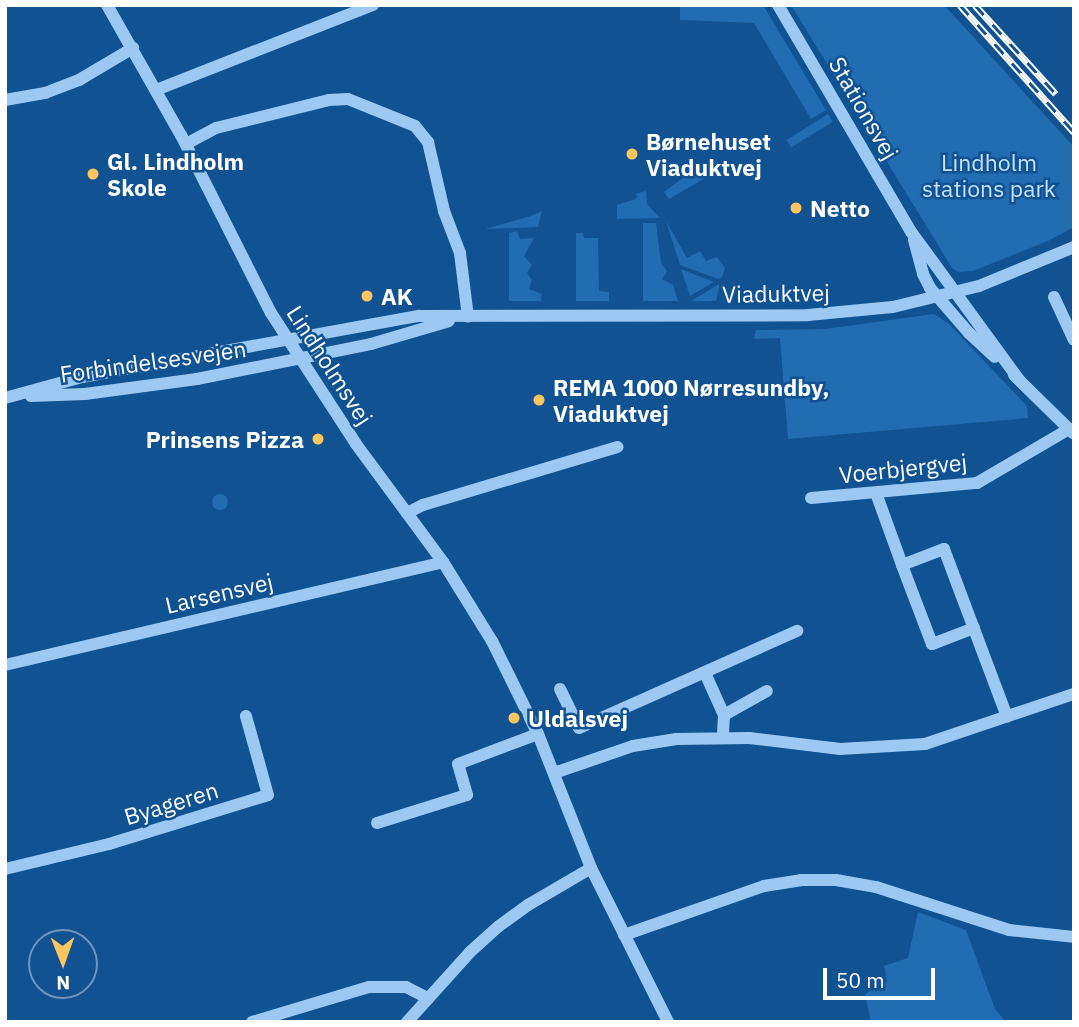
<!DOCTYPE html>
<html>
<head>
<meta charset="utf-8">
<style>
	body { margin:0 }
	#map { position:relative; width:1079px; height:1027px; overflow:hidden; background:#105292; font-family:"IBM Plex Sans",sans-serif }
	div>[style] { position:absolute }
	.green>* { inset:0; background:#226cb1; transform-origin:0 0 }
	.round { border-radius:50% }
	.minor>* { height:12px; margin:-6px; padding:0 6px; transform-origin:6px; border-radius:6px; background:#9cc9f3 }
	.rail>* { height:7px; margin-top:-3.5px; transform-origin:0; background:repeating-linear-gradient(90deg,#105292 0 13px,#fff 0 26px); box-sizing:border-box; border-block:2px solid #fff }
	.dots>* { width:19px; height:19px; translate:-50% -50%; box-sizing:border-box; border:4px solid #105292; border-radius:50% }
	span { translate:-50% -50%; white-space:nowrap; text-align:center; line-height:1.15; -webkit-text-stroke:5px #105292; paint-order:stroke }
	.street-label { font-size:23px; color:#fff }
	.poi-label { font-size:23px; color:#fff; font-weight:700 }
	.left { translate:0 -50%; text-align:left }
	.right { translate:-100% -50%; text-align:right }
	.park-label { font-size:23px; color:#c3e2fd }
	.frame { position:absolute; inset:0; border:7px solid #fff; pointer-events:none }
	.north { position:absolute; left:28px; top:929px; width:70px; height:70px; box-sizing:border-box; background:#105292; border:2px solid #7097be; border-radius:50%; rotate:179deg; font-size:19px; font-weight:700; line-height:28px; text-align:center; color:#fff }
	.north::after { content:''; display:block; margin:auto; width:24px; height:32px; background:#ffc55e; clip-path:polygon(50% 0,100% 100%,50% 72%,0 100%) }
	.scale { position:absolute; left:823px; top:968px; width:112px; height:32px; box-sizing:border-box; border:4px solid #fff; border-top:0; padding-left:9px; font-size:21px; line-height:24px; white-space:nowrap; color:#fff; -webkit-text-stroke:5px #105292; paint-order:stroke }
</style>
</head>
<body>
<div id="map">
	<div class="green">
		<div style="clip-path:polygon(680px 5px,763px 5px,826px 110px,811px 119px,754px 23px,680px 20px)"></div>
		<div style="clip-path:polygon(791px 5px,944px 5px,1074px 147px,1074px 227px,1050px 240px,973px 271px,958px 272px,952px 268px)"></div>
		<div style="left:828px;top:114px;width:9px;height:49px;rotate:58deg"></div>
		<div style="clip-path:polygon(700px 165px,707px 177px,669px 199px,664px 192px)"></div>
		<div style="clip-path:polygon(646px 191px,647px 204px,660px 218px,617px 219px,617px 205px,635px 199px,638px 197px,635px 194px)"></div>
		<div style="clip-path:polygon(542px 211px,538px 227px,485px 229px,531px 216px)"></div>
		<div style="clip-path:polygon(666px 221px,687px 258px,700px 251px,706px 261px,717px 257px,725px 268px,722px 277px,718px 279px,680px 265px)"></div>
		<div style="clip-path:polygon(643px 223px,656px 223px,661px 263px,667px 271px,662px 279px,673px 285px,678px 301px,643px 301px)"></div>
		<div style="clip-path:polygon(517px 231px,520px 239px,534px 238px,524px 256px,532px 265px,527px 273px,532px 280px,529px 289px,542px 294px,541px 301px,509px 301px,509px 233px)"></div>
		<div style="clip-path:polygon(576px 233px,583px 233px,584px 238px,598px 238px,599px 291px,609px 292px,609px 301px,576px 301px)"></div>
		<div style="clip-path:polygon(681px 269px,714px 282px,690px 296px)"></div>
		<div style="clip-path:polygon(720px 284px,716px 301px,691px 301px,719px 284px)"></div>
		<div style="clip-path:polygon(934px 314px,949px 324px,1027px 406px,1028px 418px,788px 439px,780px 338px,754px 339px,756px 330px,825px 329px)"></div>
		<div class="round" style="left:212px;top:494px;width:16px;height:16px"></div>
		<div style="clip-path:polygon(918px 912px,966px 930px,995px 1009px,1006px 1022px,871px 1022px,865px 994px,887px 981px,884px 966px,908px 958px)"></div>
	</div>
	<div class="minor">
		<div style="left:107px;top:5px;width:150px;rotate:60.4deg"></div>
		<div style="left:181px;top:135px;width:199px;rotate:63.2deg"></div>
		<div style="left:271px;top:313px;width:156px;rotate:57deg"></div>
		<div style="left:356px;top:444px;width:147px;rotate:53.6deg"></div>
		<div style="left:443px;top:562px;width:93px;rotate:58.2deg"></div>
		<div style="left:492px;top:641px;width:104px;rotate:63.7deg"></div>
		<div style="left:538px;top:734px;width:144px;rotate:68.4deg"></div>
		<div style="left:591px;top:868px;width:172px;rotate:63.4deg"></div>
		<div style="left:778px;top:5px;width:264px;rotate:59.6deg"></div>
		<div style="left:912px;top:233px;width:182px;rotate:53.9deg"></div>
		<div style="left:156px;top:90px;width:233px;rotate:-21.4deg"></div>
		<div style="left:5px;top:100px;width:41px;rotate:-9.9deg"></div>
		<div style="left:45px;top:93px;width:36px;rotate:-21deg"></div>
		<div style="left:79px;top:80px;width:63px;rotate:-30.7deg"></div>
		<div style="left:186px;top:144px;width:34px;rotate:-28deg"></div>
		<div style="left:216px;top:128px;width:116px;rotate:-13.9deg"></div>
		<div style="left:329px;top:100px;width:19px;rotate:-3deg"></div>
		<div style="left:348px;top:99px;width:72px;rotate:21.9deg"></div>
		<div style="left:415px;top:126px;width:21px;rotate:51deg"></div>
		<div style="left:428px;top:142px;width:71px;rotate:76.9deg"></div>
		<div style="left:444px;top:211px;width:45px;rotate:69.1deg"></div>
		<div style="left:460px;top:253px;width:64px;rotate:82.9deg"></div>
		<div style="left:914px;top:240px;width:35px;rotate:75deg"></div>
		<div style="left:923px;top:274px;width:16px;rotate:63deg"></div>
		<div style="left:930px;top:288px;width:60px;rotate:49.1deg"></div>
		<div style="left:969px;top:333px;width:35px;rotate:43deg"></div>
		<div style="left:1054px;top:297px;width:47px;rotate:65.1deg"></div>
		<div style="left:1014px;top:375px;width:83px;rotate:44.5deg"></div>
		<div style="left:31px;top:396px;width:54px;rotate:-2.1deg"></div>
		<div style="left:85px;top:394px;width:113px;rotate:-7.6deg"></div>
		<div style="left:197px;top:379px;width:177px;rotate:-11.4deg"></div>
		<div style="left:371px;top:344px;width:81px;rotate:-16.4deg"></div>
		<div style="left:5px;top:398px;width:80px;rotate:-15.3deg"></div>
		<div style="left:82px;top:377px;width:342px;rotate:-10.3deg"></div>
		<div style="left:419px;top:316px;width:389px;rotate:-0.1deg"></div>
		<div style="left:808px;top:315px;width:85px;rotate:-5.4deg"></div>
		<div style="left:893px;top:307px;width:89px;rotate:-13.7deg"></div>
		<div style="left:979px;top:286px;width:103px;rotate:-22.3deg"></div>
		<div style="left:876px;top:493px;width:77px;rotate:70.1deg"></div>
		<div style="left:811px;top:498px;width:167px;rotate:-5.2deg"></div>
		<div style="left:977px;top:483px;width:107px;rotate:-30.4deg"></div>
		<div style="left:407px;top:513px;width:18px;rotate:-27deg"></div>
		<div style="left:423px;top:505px;width:203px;rotate:-16.6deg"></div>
		<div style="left:974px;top:628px;width:45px;rotate:159.1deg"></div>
		<div style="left:932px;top:644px;width:85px;rotate:-110.8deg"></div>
		<div style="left:902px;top:565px;width:45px;rotate:-20.9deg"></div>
		<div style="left:944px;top:549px;width:179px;rotate:69.4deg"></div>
		<div style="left:5px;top:665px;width:450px;rotate:-13.2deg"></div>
		<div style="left:705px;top:673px;width:46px;rotate:65.7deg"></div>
		<div style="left:724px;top:715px;width:21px;rotate:93deg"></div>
		<div style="left:560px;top:689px;width:43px;rotate:64deg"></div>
		<div style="left:579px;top:728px;width:239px;rotate:-24deg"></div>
		<div style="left:724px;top:715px;width:49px;rotate:-29.2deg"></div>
		<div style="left:554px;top:773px;width:83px;rotate:-18.9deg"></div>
		<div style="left:633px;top:746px;width:44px;rotate:-9.2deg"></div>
		<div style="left:676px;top:739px;width:73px;rotate:-0.8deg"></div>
		<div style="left:749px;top:738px;width:92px;rotate:6.9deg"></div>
		<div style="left:840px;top:749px;width:85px;rotate:-3.4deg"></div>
		<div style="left:925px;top:744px;width:157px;rotate:-18.6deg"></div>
		<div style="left:377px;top:823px;width:94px;rotate:-17.3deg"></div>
		<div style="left:467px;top:795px;width:32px;rotate:-106deg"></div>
		<div style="left:458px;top:764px;width:85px;rotate:-20.6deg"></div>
		<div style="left:5px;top:869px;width:107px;rotate:-13.5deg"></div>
		<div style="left:109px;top:844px;width:166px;rotate:-17.1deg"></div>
		<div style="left:268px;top:795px;width:82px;rotate:-105.6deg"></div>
		<div style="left:624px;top:935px;width:148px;rotate:-19.3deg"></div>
		<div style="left:764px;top:886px;width:37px;rotate:-9deg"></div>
		<div style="left:801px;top:880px;width:35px"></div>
		<div style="left:836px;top:880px;width:41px;rotate:9.9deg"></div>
		<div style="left:876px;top:887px;width:140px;rotate:17.9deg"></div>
		<div style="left:1009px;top:930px;width:65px;rotate:6.1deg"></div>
		<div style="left:252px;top:1022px;width:122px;rotate:-16.7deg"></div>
		<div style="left:369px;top:987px;width:37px"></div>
		<div style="left:406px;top:987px;width:25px;rotate:27deg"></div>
		<div style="left:407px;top:1022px;width:94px;rotate:-48deg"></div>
		<div style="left:470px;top:952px;width:39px;rotate:-42deg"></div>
		<div style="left:499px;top:926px;width:36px;rotate:-36deg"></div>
		<div style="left:528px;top:905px;width:73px;rotate:-30.4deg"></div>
	</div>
	<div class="rail">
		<div style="left:960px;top:5px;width:171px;rotate:48.1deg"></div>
		<div style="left:975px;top:5px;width:120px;rotate:47.7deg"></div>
	</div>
	<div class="dots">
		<div style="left:632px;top:154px;background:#ffc55e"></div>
		<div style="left:93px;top:174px;background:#ffc55e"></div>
		<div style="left:796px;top:208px;background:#ffc55e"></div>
		<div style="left:367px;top:296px;background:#ffc55e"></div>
		<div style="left:539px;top:400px;background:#ffc55e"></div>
		<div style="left:318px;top:439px;background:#ffc55e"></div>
		<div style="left:514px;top:718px;background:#ffc55e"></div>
	</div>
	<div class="street-label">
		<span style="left:864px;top:108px;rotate:60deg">Stationsvej</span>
		<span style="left:776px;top:293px;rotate:-1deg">Viaduktvej</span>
		<span style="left:153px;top:361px;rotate:-8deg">Forbindelsesvejen</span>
		<span style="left:330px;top:365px;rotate:57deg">Lindholmsvej</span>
		<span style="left:903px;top:468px;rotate:-6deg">Voerbjergvej</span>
		<span style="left:219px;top:593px;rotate:-13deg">Larsensvej</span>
		<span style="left:171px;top:803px;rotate:-17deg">Byageren</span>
	</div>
	<div class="poi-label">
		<span class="left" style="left:646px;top:154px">Børnehuset<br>Viaduktvej</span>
		<span class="left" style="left:107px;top:174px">Gl. Lindholm<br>Skole</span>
		<span class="left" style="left:810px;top:208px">Netto</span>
		<span class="left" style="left:381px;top:296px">AK</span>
		<span class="left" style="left:553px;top:400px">REMA 1000 Nørresundby,<br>Viaduktvej</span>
		<span class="right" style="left:304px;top:439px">Prinsens Pizza</span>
		<span class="left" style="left:528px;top:718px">Uldalsvej</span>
	</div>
	<div class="park-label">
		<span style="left:989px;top:175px">Lindholm<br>stations park</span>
	</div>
	<div class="frame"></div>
	<div class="north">N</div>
	<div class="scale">50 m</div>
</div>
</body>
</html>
